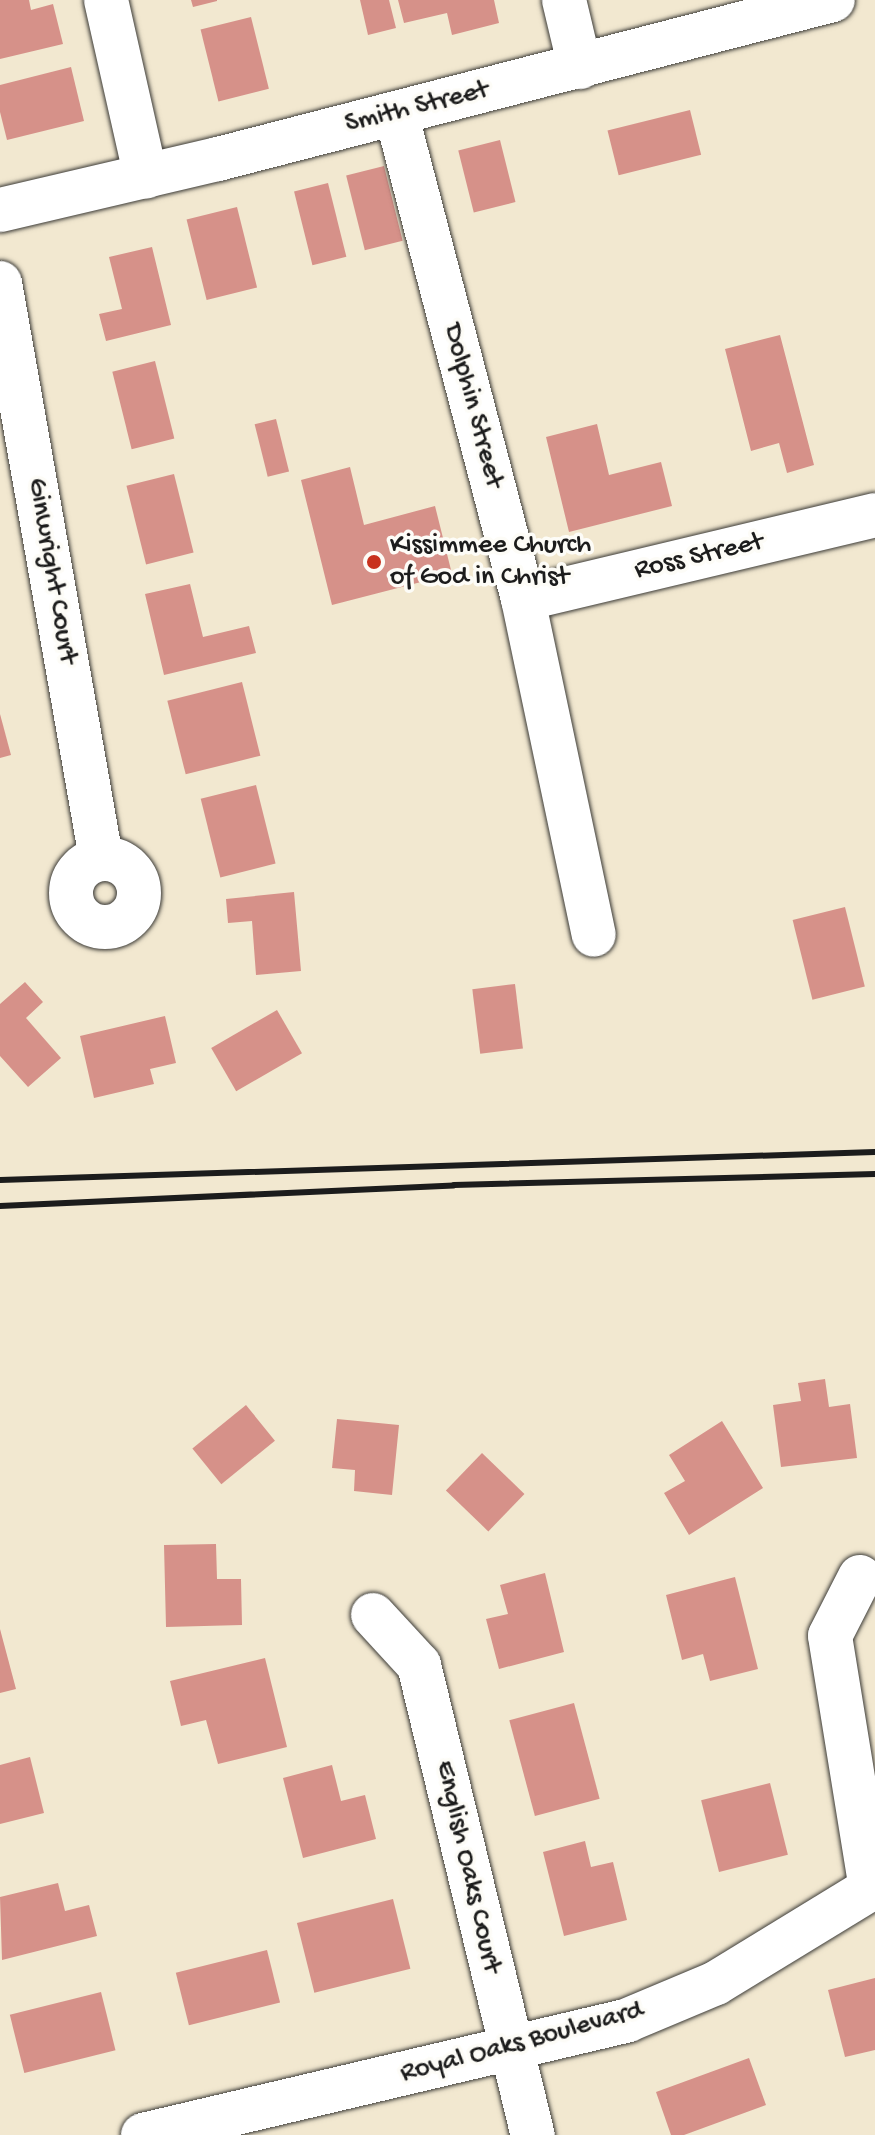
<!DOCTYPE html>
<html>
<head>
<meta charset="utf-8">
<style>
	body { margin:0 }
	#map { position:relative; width:875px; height:2135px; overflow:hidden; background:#f2e8d0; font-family:"Gochi Hand",sans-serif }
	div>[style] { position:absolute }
	.building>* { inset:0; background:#d69189; transform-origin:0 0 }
	.roads { filter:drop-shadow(0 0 2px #3c3b37) drop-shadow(0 0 2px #3c3b37) }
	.minor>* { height:44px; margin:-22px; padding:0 22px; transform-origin:22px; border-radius:22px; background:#fff }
	.minor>.ring { margin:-22px; padding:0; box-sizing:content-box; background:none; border:44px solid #fff; border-radius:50% }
	.rail>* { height:6px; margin:-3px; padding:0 3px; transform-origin:3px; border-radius:3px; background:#1c1c1c }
	.dots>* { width:22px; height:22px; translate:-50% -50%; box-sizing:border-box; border:4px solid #fdfcf7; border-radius:50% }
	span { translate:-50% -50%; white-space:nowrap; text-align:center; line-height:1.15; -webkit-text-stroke:7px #fdfcf7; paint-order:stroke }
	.street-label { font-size:28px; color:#1c1c1c }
	.poi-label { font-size:28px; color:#1c1c1c }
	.left { translate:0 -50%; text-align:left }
</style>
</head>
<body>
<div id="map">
	<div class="building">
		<div style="clip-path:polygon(0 0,29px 0,31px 10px,53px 4px,63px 44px,0 59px)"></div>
		<div style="clip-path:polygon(191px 0,217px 0,217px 1px,193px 7px)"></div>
		<div style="clip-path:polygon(360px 0,389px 0,396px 28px,368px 35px)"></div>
		<div style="clip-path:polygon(398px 0,494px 0,499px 23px,452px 35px,447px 13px,404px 23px)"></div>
		<div style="left:251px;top:17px;width:74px;height:52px;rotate:76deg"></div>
		<div style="clip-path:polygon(71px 67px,84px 121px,7px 140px,0 112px,0 85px)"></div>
		<div style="left:690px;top:110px;width:46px;height:85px;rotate:76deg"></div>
		<div style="left:500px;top:140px;width:64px;height:43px;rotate:76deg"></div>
		<div style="left:384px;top:166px;width:77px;height:39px;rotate:76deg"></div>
		<div style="left:328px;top:183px;width:76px;height:35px;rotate:76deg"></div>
		<div style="left:237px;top:207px;width:83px;height:52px;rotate:76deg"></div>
		<div style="clip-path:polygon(152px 247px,171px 325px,106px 341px,99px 314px,122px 309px,109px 257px)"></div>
		<div style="clip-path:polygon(780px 335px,814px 465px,787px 473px,779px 443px,751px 451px,725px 349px)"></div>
		<div style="left:155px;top:361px;width:80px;height:44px;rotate:76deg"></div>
		<div style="left:276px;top:419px;width:54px;height:22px;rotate:76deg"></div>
		<div style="clip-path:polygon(597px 424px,609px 475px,661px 462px,672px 506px,569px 532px,546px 437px)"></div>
		<div style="clip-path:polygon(350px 467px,364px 525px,435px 506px,452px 574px,332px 605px,301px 480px)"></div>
		<div style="left:174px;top:474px;width:81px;height:49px;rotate:76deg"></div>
		<div style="clip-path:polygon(190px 584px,203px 637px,249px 626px,256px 653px,164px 675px,145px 594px)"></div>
		<div style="left:242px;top:682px;width:76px;height:77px;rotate:76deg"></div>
		<div style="clip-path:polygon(0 714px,11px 755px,0 758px)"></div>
		<div style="left:256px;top:785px;width:81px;height:57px;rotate:76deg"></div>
		<div style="clip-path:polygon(294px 892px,301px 971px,256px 975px,252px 921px,228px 923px,226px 899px)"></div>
		<div style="left:845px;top:907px;width:82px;height:54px;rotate:76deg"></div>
		<div style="clip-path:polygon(25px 982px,43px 1002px,26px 1018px,61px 1058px,28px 1087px,0 1056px,0 1004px)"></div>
		<div style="left:515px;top:984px;width:65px;height:43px;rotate:83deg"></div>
		<div style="left:277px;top:1010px;width:50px;height:76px;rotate:60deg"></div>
		<div style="clip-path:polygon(165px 1016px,176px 1063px,150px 1069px,154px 1084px,94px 1098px,80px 1036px)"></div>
		<div style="clip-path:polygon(825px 1379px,829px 1407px,850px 1404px,857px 1458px,781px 1467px,773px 1405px,801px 1401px,798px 1383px)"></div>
		<div style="left:246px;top:1405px;width:46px;height:69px;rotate:51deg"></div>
		<div style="clip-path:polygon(337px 1419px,399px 1425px,392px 1495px,354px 1491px,355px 1470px,332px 1468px)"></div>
		<div style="clip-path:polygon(722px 1421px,763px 1488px,689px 1535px,664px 1493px,685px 1481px,669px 1455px)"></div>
		<div style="left:482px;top:1453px;width:59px;height:52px;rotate:44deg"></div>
		<div style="clip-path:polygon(216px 1544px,217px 1579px,241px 1579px,242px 1625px,166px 1627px,164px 1545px)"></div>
		<div style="clip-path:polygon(545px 1573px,564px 1652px,499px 1669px,486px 1619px,508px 1614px,500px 1585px)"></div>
		<div style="clip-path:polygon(735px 1577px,758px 1669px,710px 1681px,703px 1654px,682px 1660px,666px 1595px)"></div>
		<div style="clip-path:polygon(0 1629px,16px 1689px,0 1693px)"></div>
		<div style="clip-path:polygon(265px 1658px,287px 1747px,218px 1764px,206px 1720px,181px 1726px,170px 1681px)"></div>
		<div style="left:574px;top:1703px;width:99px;height:67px;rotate:75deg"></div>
		<div style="clip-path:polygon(30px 1757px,44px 1813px,0 1824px,0 1765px)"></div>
		<div style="clip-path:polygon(332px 1765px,341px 1801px,365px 1795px,376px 1839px,303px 1858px,283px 1778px)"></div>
		<div style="left:770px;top:1783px;width:74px;height:71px;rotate:76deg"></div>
		<div style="clip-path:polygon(585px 1841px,591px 1867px,613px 1862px,627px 1920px,564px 1936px,543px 1852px)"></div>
		<div style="clip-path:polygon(58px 1883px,65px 1911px,89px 1905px,97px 1936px,2px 1960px,0 1897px)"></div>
		<div style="left:393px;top:1899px;width:72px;height:99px;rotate:76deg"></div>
		<div style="left:267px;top:1950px;width:54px;height:94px;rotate:76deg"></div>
		<div style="clip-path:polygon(875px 1978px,875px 2050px,845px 2057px,828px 1990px)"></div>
		<div style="left:101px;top:1992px;width:60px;height:94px;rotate:76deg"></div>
		<div style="clip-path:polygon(749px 2058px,766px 2105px,684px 2135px,671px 2135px,656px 2092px)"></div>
	</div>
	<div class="roads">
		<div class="minor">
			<div style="left:106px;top:0;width:181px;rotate:77.3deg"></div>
			<div style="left:564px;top:0;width:69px;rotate:76.6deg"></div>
			<div style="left:396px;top:113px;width:502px;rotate:75.36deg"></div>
			<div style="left:523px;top:599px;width:343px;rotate:78.1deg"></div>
			<div style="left:0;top:210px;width:224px;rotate:-13.2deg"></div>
			<div style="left:218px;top:159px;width:635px;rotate:-14.5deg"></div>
			<div style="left:0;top:283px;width:584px;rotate:80.04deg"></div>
			<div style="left:523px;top:599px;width:362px;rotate:-13.4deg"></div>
			<div class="ring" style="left:71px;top:859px;width:24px;height:24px"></div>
			<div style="left:860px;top:1577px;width:66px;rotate:117deg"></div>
			<div style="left:830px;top:1636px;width:255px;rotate:80.8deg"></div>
			<div style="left:373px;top:1615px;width:68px;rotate:47.4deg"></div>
			<div style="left:419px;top:1665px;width:484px;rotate:76.4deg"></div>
			<div style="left:143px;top:2135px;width:498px;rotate:-13.3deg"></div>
			<div style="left:628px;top:2020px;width:95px;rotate:-22.8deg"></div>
			<div style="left:716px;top:1983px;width:186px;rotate:-31.4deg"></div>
		</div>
	</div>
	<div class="rail">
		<div style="left:0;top:1180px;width:875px;rotate:-1.83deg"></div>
		<div style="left:0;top:1206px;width:454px;rotate:-2.6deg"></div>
		<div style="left:454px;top:1185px;width:421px;rotate:-1.5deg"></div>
	</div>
	<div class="dots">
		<div style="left:374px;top:562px;background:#c8321e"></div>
	</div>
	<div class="street-label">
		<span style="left:417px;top:108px;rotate:-14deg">Smith Street</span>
		<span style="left:472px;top:406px;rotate:75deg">Dolphin Street</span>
		<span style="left:699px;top:557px;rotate:-13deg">Ross Street</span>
		<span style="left:51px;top:571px;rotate:80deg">Ginwright Court</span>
		<span style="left:467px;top:1867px;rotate:77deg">English Oaks Court</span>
		<span style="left:522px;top:2043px;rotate:-15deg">Royal Oaks Boulevard</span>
	</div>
	<div class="poi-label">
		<span class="left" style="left:390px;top:562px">Kissimmee Church<br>of God in Christ</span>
	</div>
</div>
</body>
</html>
